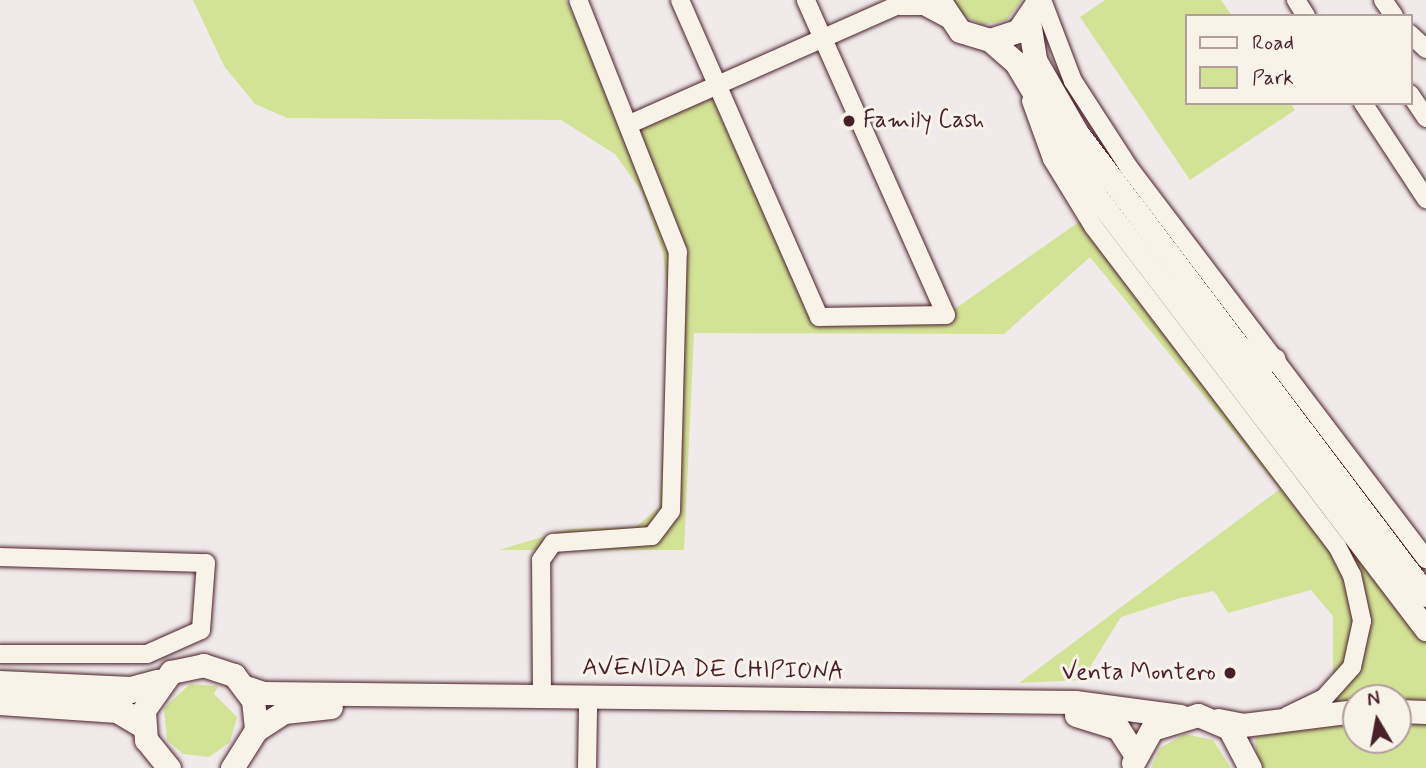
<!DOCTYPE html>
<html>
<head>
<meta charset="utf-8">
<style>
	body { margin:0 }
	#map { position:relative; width:1426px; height:768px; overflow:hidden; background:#f0eaeb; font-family:Mynerve,sans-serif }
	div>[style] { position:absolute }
	.green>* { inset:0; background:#d3e396 }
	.roads { filter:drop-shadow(0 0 2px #4a1f2b) drop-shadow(0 0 2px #4a1f2b) }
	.minor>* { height:18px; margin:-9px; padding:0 9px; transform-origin:9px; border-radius:9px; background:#f7f3e8 }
	.major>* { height:23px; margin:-11.5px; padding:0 11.5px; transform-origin:11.5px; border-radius:11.5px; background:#f7f3e8 }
	.highway>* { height:26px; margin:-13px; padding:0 13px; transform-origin:13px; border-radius:13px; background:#f7f3e8 }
	.dots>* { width:19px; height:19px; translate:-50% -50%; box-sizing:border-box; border:4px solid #f7f3e8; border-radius:50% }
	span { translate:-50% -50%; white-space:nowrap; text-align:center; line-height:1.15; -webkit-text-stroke:6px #f7f3e8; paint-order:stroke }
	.poi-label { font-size:24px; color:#4a1f2b }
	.left { translate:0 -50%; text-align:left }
	.right { translate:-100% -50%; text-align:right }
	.street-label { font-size:24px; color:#4a1f2b }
	.legend { position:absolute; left:1185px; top:14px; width:228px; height:91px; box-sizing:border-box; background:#f7f3e8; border:2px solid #b29e9c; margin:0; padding:9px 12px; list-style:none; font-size:21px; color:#4a1f2b }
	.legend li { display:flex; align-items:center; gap:14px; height:35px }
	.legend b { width:35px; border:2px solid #b29e9c }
	.north { position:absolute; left:1342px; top:684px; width:70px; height:70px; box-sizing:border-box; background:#f7f3e8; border:2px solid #b29e9c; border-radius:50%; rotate:350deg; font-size:19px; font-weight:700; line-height:28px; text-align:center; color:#4a1f2b }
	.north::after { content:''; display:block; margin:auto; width:24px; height:32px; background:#4a1f2b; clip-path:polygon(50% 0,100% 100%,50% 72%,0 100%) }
</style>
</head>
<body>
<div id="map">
	<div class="green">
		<div style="clip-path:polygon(evenodd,193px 0,566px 0,628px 133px,724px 93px,819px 317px,946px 315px,1096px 210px,1426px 642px,1426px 768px,1258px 768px,1255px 737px,1281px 731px,1333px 700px,1333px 616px,1311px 590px,1228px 613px,1214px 591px,1180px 598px,1121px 617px,1082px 680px,1019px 683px,1280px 489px,1090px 257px,1004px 334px,694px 333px,684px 550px,499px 550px,568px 529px,636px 527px,659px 507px,671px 326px,663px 253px,642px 192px,615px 154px,561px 120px,287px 118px,255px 104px,224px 66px,193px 0,1356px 698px,1398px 698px,1398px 740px,1356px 740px,1356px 698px)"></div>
		<div style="clip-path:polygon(953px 0,1022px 0,1007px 20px,983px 25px,962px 15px)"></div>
		<div style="clip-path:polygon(1105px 0,1221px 0,1232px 16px,1186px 16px,1186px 103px,1291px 103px,1295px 110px,1190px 180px,1080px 17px)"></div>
		<div style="clip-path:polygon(190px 684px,218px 686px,214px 694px,237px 717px,230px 742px,209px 757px,183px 754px,167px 740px,164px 708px)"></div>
		<div style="clip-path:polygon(1185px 734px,1213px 740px,1231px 768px,1151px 768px,1160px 748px)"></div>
	</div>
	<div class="roads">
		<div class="minor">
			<div style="left:680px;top:0;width:346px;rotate:66.3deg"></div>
			<div style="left:819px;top:317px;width:127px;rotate:-0.9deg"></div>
			<div style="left:946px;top:315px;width:345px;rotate:-114deg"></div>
			<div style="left:1042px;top:0;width:87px;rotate:69.1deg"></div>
			<div style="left:1073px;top:81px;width:105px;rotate:57.1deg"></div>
			<div style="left:1130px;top:169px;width:490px;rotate:52.8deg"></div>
			<div style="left:1296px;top:0;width:19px;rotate:58deg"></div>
			<div style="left:1383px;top:0;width:19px;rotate:55deg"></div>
			<div style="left:900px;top:6px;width:24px"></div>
			<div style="left:924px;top:6px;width:26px;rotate:28deg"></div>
			<div style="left:1410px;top:34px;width:22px;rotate:43deg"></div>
			<div style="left:1410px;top:94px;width:29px;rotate:56deg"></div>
			<div style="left:1031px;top:101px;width:62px;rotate:70.1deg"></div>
			<div style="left:1052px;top:159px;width:79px;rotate:58.5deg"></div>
			<div style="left:1093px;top:226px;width:402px;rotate:52.7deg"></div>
			<div style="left:1337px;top:546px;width:33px;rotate:63deg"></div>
			<div style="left:1352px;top:575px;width:47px;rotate:77.7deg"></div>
			<div style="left:1362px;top:621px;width:47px;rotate:102.3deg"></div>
			<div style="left:1352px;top:667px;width:42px;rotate:132.1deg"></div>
			<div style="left:1324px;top:698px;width:41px;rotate:154.1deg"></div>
			<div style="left:1363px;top:103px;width:115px;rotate:56.7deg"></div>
			<div style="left:632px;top:123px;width:304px;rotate:-23.9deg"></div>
			<div style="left:0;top:557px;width:206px;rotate:1.7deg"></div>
			<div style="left:206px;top:563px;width:67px;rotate:94.3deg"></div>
			<div style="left:201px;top:630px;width:59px;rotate:156deg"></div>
			<div style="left:147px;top:654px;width:147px;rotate:180deg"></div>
			<div style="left:542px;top:694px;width:134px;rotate:-90.4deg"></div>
			<div style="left:541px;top:560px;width:21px;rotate:-55deg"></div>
			<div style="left:553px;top:543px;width:99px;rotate:-4deg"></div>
			<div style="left:652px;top:536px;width:31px;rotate:-53deg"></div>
			<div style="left:671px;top:511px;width:259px;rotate:-88.5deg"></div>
			<div style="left:678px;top:252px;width:271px;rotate:-111.6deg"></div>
			<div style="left:587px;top:768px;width:60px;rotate:-89deg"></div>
		</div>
		<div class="major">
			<div style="left:939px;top:0;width:37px;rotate:56deg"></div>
			<div style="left:960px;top:31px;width:31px;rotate:17deg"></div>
			<div style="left:990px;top:40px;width:29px;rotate:-18deg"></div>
			<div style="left:1018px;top:31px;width:37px;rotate:-56deg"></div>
			<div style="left:1029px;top:21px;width:39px;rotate:81deg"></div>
			<div style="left:1035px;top:60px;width:84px;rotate:60.1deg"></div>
			<div style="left:1077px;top:133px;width:579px;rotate:52.93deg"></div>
			<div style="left:990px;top:40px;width:35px;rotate:41deg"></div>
			<div style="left:1016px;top:63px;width:154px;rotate:59.1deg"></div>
			<div style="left:1095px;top:195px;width:546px;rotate:52.67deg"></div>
			<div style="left:1237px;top:347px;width:39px;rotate:19deg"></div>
			<div style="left:245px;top:687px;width:19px;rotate:18deg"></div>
			<div style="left:263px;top:693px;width:812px;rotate:0.64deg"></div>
			<div style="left:1075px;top:702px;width:106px;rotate:7.6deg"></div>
			<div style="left:1398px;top:711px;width:28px;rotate:2deg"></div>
			<div style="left:1076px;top:715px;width:44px;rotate:17.2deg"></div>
			<div style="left:1118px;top:728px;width:31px;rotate:57deg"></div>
			<div style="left:1218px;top:720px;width:25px;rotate:11deg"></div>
			<div style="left:1243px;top:725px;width:114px;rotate:-7.1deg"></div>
			<div style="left:256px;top:730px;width:33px;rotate:-33deg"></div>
			<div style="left:284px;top:712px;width:47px;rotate:-6.1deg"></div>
			<div style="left:1133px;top:763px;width:39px;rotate:-61deg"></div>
			<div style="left:1152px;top:729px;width:48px;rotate:-16.9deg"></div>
			<div style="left:1198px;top:715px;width:34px;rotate:23deg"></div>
			<div style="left:1229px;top:728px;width:45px;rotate:62.3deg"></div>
			<div style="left:169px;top:768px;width:36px;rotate:-129deg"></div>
			<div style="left:146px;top:740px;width:30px;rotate:-94deg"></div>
			<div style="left:144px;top:710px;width:47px;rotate:-54.6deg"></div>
			<div style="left:171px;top:672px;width:33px;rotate:-12deg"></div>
			<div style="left:203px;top:665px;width:33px;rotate:18deg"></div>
			<div style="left:234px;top:675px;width:31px;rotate:53deg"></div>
			<div style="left:253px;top:700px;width:30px;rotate:84deg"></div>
			<div style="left:256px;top:730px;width:45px;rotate:122.3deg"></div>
		</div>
		<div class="highway">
			<div style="left:0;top:684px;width:131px;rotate:2.6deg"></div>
			<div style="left:131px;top:690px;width:28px;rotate:-15deg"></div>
			<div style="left:0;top:702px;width:118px;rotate:3.9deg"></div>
			<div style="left:118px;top:710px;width:29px;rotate:31deg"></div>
		</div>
	</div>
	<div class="dots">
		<div style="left:849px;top:121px;background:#4a1f2b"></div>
		<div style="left:1230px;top:673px;background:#4a1f2b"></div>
	</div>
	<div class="poi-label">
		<span class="left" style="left:863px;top:121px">Family Cash</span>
		<span class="right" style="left:1216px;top:673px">Venta Montero</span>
	</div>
	<div class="street-label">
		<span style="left:713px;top:670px;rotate:1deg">AVENIDA DE CHIPIONA</span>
	</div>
	<ul class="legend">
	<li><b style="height:9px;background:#f7f3e8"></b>Road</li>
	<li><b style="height:19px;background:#d3e396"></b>Park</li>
	</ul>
	<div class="north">N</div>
</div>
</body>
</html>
